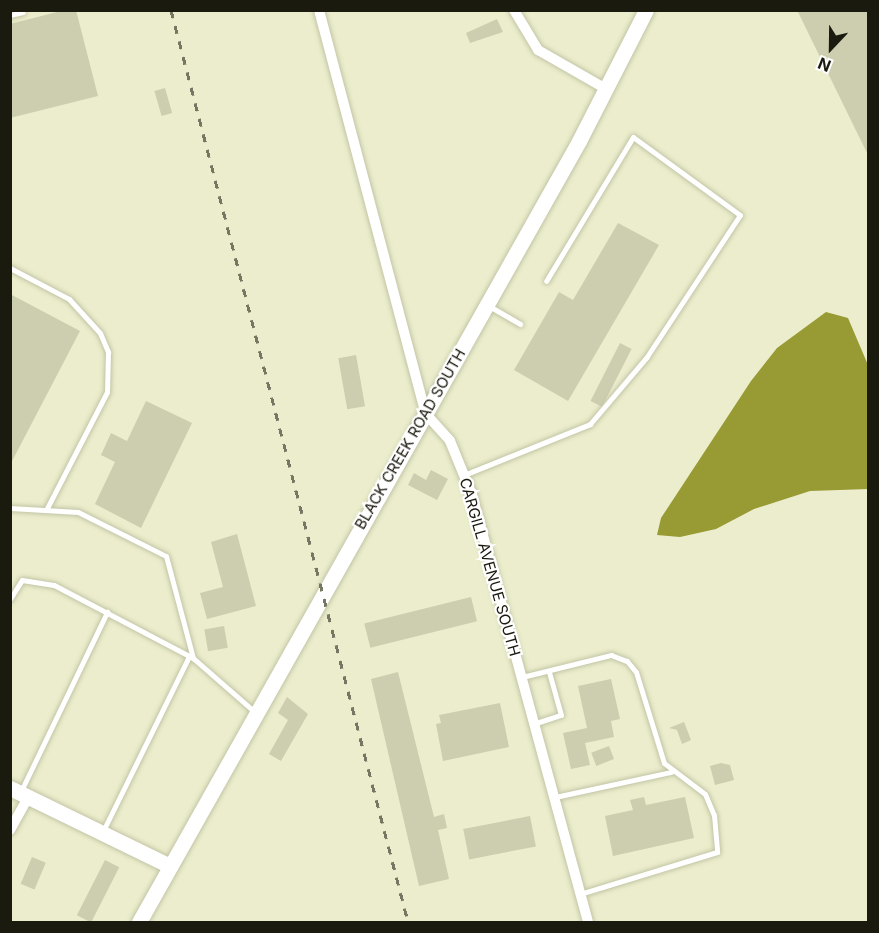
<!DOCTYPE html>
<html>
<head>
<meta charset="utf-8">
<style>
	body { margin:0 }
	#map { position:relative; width:879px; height:933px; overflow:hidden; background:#ebedcc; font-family:Inter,sans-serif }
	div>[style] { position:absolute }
	.water>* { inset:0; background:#989a33 }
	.building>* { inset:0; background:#ccceaf; transform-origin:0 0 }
	.roads { filter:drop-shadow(0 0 2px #c3c5a6) drop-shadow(0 0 2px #c3c5a6) }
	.lane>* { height:5px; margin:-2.5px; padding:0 2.5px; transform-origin:2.5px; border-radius:2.5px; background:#fff }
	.street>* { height:10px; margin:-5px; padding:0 5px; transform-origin:5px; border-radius:5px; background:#fff }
	.secondary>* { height:15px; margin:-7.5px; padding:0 7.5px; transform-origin:7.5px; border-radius:7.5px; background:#fff }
	.rail>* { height:3px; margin-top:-1.5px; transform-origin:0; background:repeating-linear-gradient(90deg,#767762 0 8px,transparent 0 16px) }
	span { translate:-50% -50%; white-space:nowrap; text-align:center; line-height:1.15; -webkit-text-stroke:4.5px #fff; paint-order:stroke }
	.street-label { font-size:15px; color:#1a1a0f }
	.frame { position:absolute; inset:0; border:12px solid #1a1a0f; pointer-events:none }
	.north { position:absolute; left:801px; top:18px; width:60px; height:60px; -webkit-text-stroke:4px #fff; paint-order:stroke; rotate:202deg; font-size:16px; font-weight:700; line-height:24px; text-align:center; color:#1a1a0f }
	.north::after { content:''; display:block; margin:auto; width:21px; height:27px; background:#1a1a0f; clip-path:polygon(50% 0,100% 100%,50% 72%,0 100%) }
</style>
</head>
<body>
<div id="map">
	<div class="water">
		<div style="clip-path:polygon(826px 312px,848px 318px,868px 365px,868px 489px,810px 491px,754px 509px,716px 529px,680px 537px,657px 535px,661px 518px,751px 381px,777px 348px)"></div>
	</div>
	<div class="building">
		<div style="clip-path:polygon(65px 10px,76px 10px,98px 96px,10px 118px,10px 24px)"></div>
		<div style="clip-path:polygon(797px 10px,868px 10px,868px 155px)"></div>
		<div style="clip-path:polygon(497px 19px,503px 32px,470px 43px,466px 33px)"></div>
		<div style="left:165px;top:88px;width:26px;height:11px;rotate:74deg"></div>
		<div style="clip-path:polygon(618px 223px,659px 245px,568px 401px,514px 370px,559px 292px,573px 300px)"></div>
		<div style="clip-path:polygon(10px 294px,80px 331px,10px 465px)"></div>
		<div style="left:620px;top:343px;width:13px;height:65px;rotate:27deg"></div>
		<div style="left:356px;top:355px;width:52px;height:18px;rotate:80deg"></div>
		<div style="clip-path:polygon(146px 401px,192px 423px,141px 528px,95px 504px,115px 462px,101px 455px,111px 433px,127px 441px)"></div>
		<div style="clip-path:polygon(431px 470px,448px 479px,437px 500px,408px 485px,414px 473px,426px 480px)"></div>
		<div style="clip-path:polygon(237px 534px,256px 606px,207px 619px,200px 593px,223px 587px,211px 542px)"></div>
		<div style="left:471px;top:597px;width:25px;height:110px;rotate:76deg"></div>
		<div style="left:224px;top:626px;width:22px;height:20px;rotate:80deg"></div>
		<div style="clip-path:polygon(398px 672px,434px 817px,444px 814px,447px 828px,438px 830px,449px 879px,419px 886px,371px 679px)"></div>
		<div style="clip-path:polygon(611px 679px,620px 719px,611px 721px,614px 737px,585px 743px,590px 765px,571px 769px,563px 733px,587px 728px,578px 686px)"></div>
		<div style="clip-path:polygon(287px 697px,308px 714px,281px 761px,269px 754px,288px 720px,278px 713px)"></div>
		<div style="clip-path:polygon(500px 703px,509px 747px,443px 761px,436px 724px,441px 723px,439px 715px)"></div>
		<div style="clip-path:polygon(684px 722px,691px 740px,682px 744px,677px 730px,669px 728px)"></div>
		<div style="left:609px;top:746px;width:14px;height:19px;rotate:69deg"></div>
		<div style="clip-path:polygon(721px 763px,730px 765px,734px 780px,715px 785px,710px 766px)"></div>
		<div style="clip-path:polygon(644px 797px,646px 805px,685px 797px,694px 838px,613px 856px,605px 816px,633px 810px,630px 800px)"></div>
		<div style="left:530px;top:816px;width:31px;height:68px;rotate:79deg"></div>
		<div style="left:32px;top:857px;width:15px;height:29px;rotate:23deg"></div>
		<div style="left:105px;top:860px;width:16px;height:62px;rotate:27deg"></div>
	</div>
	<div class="roads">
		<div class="lane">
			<div style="left:10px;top:15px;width:13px;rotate:-13deg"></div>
			<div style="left:10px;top:268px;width:67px;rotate:27.7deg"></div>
			<div style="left:69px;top:299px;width:46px;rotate:47.6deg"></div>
			<div style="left:100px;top:333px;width:21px;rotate:67deg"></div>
			<div style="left:108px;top:352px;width:40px;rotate:91.4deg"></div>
			<div style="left:107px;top:392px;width:131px;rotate:117.3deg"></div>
			<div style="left:489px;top:306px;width:36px;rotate:30deg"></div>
			<div style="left:464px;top:475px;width:136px;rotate:-22deg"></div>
			<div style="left:590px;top:424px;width:87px;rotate:-49.7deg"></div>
			<div style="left:646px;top:358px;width:171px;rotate:-56.7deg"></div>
			<div style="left:740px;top:215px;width:132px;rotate:-143.9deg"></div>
			<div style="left:633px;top:137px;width:168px;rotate:121.1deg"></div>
			<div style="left:10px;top:508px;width:68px;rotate:3.4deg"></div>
			<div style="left:78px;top:512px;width:98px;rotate:26.6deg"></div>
			<div style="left:166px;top:556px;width:106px;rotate:75.2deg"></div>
			<div style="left:10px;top:599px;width:22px;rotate:-58deg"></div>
			<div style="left:22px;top:580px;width:32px;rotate:9deg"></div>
			<div style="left:54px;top:585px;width:157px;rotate:27.7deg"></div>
			<div style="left:193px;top:658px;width:82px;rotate:41.1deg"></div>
			<div style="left:522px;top:677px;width:92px;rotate:-13.9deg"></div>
			<div style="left:611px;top:655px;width:17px;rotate:21deg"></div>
			<div style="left:627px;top:661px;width:14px;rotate:51deg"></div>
			<div style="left:636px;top:672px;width:95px;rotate:72.9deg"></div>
			<div style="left:664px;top:763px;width:51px;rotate:37.1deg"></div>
			<div style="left:705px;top:794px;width:23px;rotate:67deg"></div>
			<div style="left:714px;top:815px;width:37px;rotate:85deg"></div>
			<div style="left:717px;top:852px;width:143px;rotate:163deg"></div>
			<div style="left:536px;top:723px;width:26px;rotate:-18deg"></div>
			<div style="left:561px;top:715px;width:45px;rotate:-105.6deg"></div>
			<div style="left:21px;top:791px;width:199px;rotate:-64.3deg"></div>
			<div style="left:555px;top:797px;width:119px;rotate:-12.2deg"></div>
			<div style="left:103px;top:831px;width:195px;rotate:-63.8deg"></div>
		</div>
		<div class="street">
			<div style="left:319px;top:10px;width:418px;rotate:75.2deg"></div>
			<div style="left:426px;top:414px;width:36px;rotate:48deg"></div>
			<div style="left:450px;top:441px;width:58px;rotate:67.8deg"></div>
			<div style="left:472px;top:495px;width:442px;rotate:74.8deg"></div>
			<div style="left:514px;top:10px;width:47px;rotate:59deg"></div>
			<div style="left:538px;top:50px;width:78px;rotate:29.8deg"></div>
			<div style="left:10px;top:830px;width:39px;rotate:-61deg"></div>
		</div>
		<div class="secondary">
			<div style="left:10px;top:788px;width:178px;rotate:26deg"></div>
			<div style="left:139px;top:922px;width:896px;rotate:-60.6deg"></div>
			<div style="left:579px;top:141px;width:147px;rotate:-62.9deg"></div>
		</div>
	</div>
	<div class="rail">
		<div style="left:171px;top:10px;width:942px;rotate:75.43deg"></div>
	</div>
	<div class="street-label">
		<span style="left:410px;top:439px;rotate:-60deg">BLACK CREEK ROAD SOUTH</span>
		<span style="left:490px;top:567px;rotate:74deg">CARGILL AVENUE SOUTH</span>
	</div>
	<div class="frame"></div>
	<div class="north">N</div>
</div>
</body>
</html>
